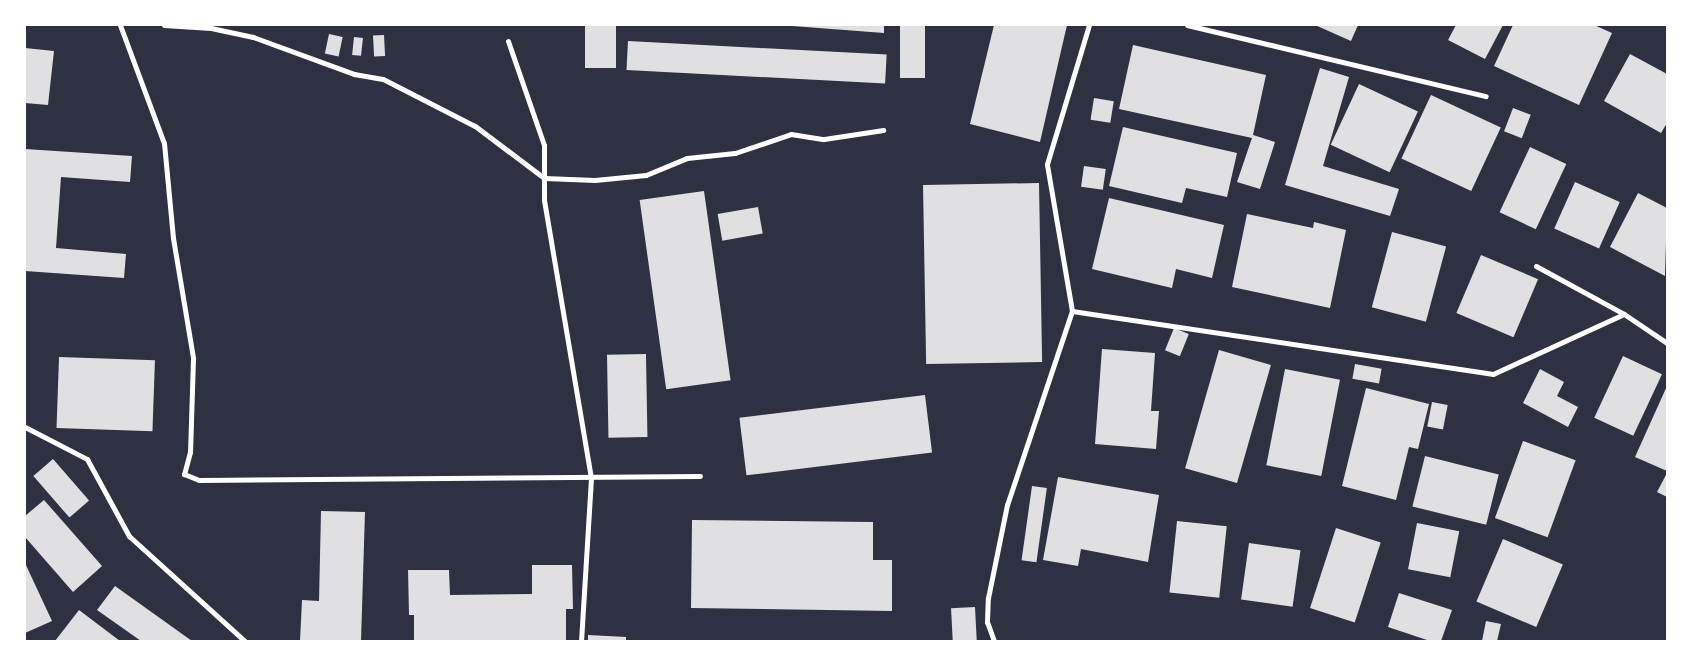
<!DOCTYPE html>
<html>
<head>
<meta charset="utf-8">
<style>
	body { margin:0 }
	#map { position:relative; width:1692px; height:666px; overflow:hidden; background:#2d3142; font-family:Mulish,sans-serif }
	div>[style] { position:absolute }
	.building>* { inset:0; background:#e0e0e3; transform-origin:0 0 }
	.minor>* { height:5px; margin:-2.5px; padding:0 2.5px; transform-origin:2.5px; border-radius:2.5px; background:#fff }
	span { translate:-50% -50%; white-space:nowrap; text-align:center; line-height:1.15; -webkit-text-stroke:5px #fff; paint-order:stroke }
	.frame { position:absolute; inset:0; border:26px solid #fff; pointer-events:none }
</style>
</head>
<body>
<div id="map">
	<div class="building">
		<div style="left:585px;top:25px;width:31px;height:43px"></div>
		<div style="clip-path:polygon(779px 25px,884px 25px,884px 33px)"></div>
		<div style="left:900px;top:25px;width:25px;height:53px"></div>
		<div style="clip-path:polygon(994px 25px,1067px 25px,1040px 142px,970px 124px)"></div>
		<div style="clip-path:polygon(1315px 25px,1358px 25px,1351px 41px)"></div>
		<div style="clip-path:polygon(1456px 25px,1503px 25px,1485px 59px,1448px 40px)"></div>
		<div style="clip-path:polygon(1513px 25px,1594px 25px,1612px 33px,1579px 105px,1494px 66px)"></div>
		<div style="left:329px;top:34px;width:14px;height:20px;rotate:12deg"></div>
		<div style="left:384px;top:35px;width:21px;height:11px;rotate:87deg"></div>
		<div style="left:354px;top:37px;width:9px;height:18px;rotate:6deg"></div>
		<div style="left:628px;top:41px;width:259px;height:29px;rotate:3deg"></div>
		<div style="clip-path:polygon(1133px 45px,1266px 75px,1253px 135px,1275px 142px,1260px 189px,1237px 182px,1252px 138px,1119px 109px)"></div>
		<div style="clip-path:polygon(25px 48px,54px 51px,48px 105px,25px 103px)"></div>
		<div style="clip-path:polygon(1630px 54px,1667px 74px,1667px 123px,1661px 133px,1604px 101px)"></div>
		<div style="clip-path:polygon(1320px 68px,1349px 77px,1323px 166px,1399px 189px,1390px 216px,1285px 185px)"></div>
		<div style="left:1359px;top:84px;width:65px;height:67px;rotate:25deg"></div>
		<div style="left:1431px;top:95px;width:77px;height:70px;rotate:25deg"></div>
		<div style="left:1094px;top:98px;width:20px;height:22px;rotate:9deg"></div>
		<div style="left:1513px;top:108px;width:19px;height:25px;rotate:21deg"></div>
		<div style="clip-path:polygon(1123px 127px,1237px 153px,1227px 197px,1186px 188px,1182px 203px,1109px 186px)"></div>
		<div style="left:1530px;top:147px;width:40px;height:72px;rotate:25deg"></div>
		<div style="clip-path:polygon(25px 149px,132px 156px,130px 182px,61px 177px,56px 248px,126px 254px,124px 278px,25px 271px)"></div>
		<div style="left:1084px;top:166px;width:22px;height:21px;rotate:8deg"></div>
		<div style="left:1575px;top:182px;width:49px;height:51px;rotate:24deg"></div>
		<div style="left:1039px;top:183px;width:179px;height:116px;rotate:89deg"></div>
		<div style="left:704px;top:191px;width:191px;height:65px;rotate:82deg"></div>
		<div style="clip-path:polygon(1638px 193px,1667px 208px,1665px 276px,1610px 247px)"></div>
		<div style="clip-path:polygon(1109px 198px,1224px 225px,1212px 278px,1176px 269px,1172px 288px,1092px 269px)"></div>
		<div style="left:758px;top:207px;width:27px;height:41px;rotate:80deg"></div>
		<div style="clip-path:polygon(1247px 214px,1313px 228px,1314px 222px,1346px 230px,1330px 308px,1232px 287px)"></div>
		<div style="left:1392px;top:232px;width:56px;height:78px;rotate:15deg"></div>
		<div style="left:1481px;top:255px;width:62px;height:63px;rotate:23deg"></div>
		<div style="left:1174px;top:328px;width:16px;height:24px;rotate:22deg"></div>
		<div style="clip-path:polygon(1102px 349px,1155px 353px,1151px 411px,1159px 411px,1156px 449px,1095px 444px)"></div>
		<div style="left:1219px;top:350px;width:54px;height:123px;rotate:16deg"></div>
		<div style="left:646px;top:354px;width:83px;height:39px;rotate:89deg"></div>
		<div style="left:1623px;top:356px;width:43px;height:68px;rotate:25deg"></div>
		<div style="left:59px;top:357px;width:96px;height:71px;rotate:2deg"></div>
		<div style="left:1355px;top:364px;width:27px;height:15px;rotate:10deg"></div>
		<div style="left:1285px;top:369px;width:56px;height:98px;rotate:11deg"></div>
		<div style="clip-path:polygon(1540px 369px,1564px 382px,1557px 396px,1578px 407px,1568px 427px,1523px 403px)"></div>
		<div style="clip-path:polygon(1667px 386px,1667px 471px,1635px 457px)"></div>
		<div style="clip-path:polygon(1366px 388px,1429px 404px,1418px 449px,1409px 447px,1396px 500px,1342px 486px)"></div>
		<div style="left:925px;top:395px;width:58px;height:187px;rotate:83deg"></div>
		<div style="left:1432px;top:402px;width:16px;height:25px;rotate:11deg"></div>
		<div style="left:1523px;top:441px;width:56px;height:82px;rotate:20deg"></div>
		<div style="left:1425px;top:456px;width:76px;height:52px;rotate:14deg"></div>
		<div style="left:53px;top:459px;width:55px;height:26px;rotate:49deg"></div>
		<div style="clip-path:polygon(1667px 473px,1667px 497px,1657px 492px)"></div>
		<div style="clip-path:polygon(1058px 477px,1159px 495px,1148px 562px,1081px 549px,1078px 566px,1043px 560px)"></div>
		<div style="left:1032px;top:486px;width:15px;height:75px;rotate:8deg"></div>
		<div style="clip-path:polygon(44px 500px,102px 566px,73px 592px,25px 537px,25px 516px)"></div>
		<div style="clip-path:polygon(321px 511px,365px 512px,361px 641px,300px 641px,302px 600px,319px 601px)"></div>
		<div style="clip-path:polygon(692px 520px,873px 522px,873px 560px,892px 560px,892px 611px,691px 608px)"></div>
		<div style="left:1177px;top:521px;width:50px;height:72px;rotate:6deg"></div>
		<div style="left:1417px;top:523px;width:43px;height:47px;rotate:11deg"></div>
		<div style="left:1336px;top:528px;width:47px;height:84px;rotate:18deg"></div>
		<div style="left:1503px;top:539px;width:65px;height:68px;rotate:23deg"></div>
		<div style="left:1249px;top:543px;width:52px;height:57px;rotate:8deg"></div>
		<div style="clip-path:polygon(25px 563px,52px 621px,25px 633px)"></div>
		<div style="clip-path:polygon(532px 565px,572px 565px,573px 609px,566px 609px,566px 641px,414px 641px,414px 615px,409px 615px,408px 570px,449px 570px,450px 595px,532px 594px)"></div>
		<div style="clip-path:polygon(115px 586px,192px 641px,141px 641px,97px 610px)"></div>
		<div style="clip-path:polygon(1399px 593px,1452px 610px,1441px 641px,1430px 641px,1388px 627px)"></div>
		<div style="left:975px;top:607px;width:34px;height:24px;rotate:87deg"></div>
		<div style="clip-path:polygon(79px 610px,120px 641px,55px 641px)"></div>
		<div style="clip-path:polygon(1486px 621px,1501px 624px,1497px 641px,1482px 641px)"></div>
		<div style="clip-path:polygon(588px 635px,626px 637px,626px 641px,588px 641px)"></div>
	</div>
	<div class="minor">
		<div style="left:120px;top:25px;width:126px;rotate:69.6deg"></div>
		<div style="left:164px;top:143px;width:95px;rotate:84.6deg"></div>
		<div style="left:173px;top:238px;width:122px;rotate:80.5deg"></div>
		<div style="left:193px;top:358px;width:94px;rotate:91.8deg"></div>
		<div style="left:190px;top:452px;width:23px;rotate:105deg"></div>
		<div style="left:184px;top:474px;width:16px;rotate:22deg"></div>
		<div style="left:199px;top:480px;width:501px;rotate:-0.46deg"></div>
		<div style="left:164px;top:25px;width:47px;rotate:3.7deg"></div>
		<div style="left:211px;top:28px;width:43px;rotate:12.1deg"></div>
		<div style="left:253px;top:37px;width:108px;rotate:20.1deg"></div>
		<div style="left:354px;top:74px;width:29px;rotate:10deg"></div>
		<div style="left:383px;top:79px;width:103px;rotate:27.1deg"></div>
		<div style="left:475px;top:126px;width:86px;rotate:37deg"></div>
		<div style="left:544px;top:178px;width:51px;rotate:2.2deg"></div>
		<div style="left:595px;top:180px;width:51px;rotate:-5.6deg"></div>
		<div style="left:646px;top:175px;width:44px;rotate:-22.5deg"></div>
		<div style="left:687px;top:158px;width:48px;rotate:-5.9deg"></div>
		<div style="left:735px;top:153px;width:59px;rotate:-18.7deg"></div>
		<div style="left:791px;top:134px;width:33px;rotate:9deg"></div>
		<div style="left:824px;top:139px;width:60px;rotate:-8.7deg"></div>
		<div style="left:1187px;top:25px;width:307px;rotate:13.4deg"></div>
		<div style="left:508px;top:41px;width:110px;rotate:70.9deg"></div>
		<div style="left:544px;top:145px;width:55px;rotate:90deg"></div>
		<div style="left:544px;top:200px;width:282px;rotate:80.4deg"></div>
		<div style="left:591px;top:478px;width:163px;rotate:93.5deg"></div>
		<div style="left:1536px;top:266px;width:100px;rotate:28.6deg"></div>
		<div style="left:1624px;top:314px;width:52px;rotate:34deg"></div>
		<div style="left:1072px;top:311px;width:426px;rotate:8.5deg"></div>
		<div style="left:1493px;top:374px;width:144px;rotate:-24.6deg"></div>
		<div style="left:25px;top:427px;width:70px;rotate:27.3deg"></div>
		<div style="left:87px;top:459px;width:88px;rotate:61.4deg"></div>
		<div style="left:129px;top:536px;width:156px;rotate:42.2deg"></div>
		<div style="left:994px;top:641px;width:20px;rotate:-110deg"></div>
		<div style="left:987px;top:622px;width:24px;rotate:-88deg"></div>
		<div style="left:988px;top:598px;width:95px;rotate:-78.5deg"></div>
		<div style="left:1007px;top:505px;width:205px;rotate:-71.5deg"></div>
		<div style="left:1072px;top:311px;width:149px;rotate:-99.7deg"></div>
		<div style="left:1047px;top:164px;width:145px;rotate:-73.2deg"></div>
	</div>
	<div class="frame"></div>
</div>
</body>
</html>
